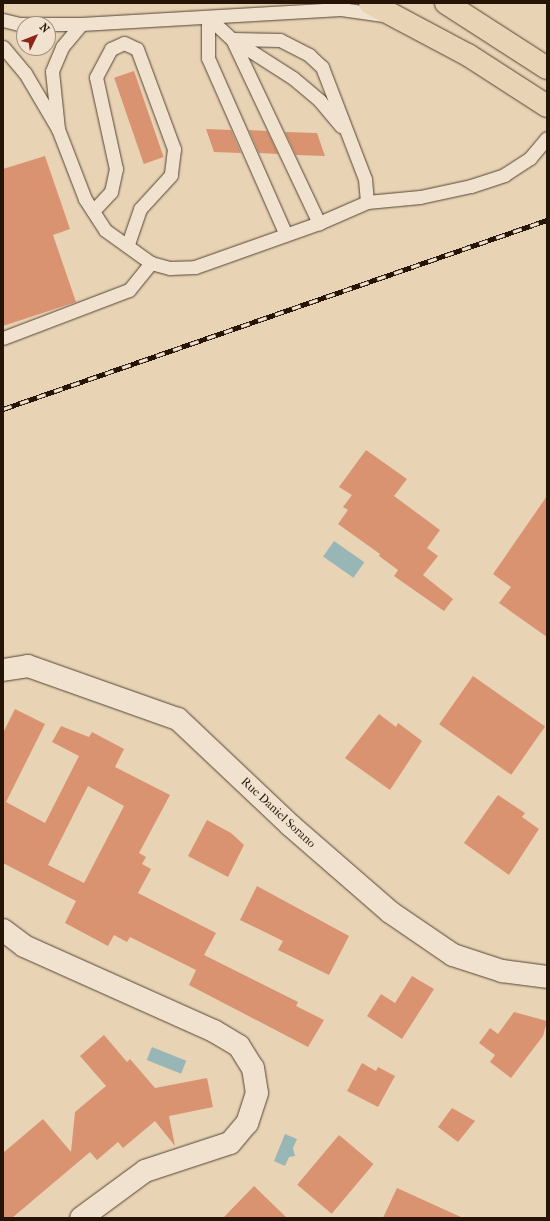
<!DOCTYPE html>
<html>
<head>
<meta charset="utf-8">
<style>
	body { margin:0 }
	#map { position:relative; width:550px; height:1221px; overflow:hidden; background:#e8d3b5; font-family:"IM FELL French Canon",serif }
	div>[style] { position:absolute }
	.water>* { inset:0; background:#99b6b6; transform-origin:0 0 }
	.building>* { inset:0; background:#d99371; transform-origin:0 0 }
	.roads { filter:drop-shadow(0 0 1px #564432) drop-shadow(0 0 1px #564432) }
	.lane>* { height:13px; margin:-6.5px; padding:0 6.5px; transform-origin:6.5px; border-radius:6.5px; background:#f0e2cf }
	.street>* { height:22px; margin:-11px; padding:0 11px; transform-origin:11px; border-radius:11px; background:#f0e2cf }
	.primary>* { height:22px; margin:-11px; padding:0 11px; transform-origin:11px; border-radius:11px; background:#e8d3b5 }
	.rail>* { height:4.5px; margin-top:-2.25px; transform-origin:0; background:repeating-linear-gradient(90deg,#f0e2cf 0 9px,#261507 0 18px); box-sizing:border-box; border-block:1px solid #261507 }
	span { translate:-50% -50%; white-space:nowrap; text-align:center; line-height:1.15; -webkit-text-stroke:3px #f0e2cf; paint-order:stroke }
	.street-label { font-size:12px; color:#261507 }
	.frame { position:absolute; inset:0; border:4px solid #261507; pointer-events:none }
	.north { position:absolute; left:16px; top:16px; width:40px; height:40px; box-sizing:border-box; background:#f0e2cf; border:1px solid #9f907f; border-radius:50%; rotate:47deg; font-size:11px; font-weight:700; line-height:16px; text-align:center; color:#261507 }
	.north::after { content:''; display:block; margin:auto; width:14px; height:18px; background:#8f2418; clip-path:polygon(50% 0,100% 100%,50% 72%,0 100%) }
</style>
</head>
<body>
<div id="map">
	<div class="water">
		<div style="left:334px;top:541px;width:37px;height:19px;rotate:35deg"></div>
		<div style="left:152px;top:1047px;width:37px;height:14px;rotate:22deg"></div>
		<div style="clip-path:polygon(285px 1134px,297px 1139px,293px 1148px,295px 1156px,289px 1157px,285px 1166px,274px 1161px)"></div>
	</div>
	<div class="building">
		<div style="left:134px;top:71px;width:91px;height:21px;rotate:71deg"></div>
		<div style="clip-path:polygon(206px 129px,231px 130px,241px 153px,214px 152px)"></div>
		<div style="clip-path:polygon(249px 130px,267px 131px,278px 154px,259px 153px)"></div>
		<div style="clip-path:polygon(285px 132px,317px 133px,325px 156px,296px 155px)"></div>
		<div style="clip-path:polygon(45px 156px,70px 229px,53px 235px,76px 302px,3px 326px,3px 169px)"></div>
		<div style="clip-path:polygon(366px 450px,407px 479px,394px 496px,440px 530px,427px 548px,438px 556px,423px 575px,453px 599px,444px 611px,394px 576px,398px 570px,379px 556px,380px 554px,338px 524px,348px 510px,343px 507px,352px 495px,339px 487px)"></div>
		<div style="clip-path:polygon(547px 496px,547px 637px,499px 603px,511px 587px,493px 574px)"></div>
		<div style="left:473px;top:676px;width:88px;height:59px;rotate:35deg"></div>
		<div style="clip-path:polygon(evenodd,15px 709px,45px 724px,6px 802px,45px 823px,79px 756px,52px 742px,61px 726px,89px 737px,92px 732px,124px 749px,115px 767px,170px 795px,139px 853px,146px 857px,142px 864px,151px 869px,138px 893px,216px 933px,204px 955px,298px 1002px,296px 1006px,324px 1020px,308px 1047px,189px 985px,196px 970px,130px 937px,127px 942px,114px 935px,108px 946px,65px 923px,76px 901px,3px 863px,3px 733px,15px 709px,88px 786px,124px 806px,84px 883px,48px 865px,88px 786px)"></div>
		<div style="clip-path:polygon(379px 714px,396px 727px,398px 723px,422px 741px,390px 790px,345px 758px)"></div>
		<div style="clip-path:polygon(498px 795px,525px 813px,522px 817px,539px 829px,509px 875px,464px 843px)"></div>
		<div style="clip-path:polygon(207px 820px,231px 833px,244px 845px,228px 877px,188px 856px)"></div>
		<div style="clip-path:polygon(257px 886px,349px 936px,329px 975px,278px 950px,283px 941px,240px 920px)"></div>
		<div style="clip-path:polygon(412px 976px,434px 989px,402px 1039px,367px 1016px,381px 994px,395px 1003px)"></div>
		<div style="clip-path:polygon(514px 1012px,547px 1021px,543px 1036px,511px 1078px,490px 1062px,495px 1055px,479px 1043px,490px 1028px,498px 1034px)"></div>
		<div style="clip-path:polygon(104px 1035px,127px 1062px,130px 1059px,155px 1088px,207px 1078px,213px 1107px,169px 1116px,175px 1146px,155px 1121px,123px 1148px,118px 1142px,97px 1160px,90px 1152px,12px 1218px,3px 1218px,3px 1153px,43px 1119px,71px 1152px,75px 1112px,106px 1086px,80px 1056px)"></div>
		<div style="clip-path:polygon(362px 1063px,376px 1071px,378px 1067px,395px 1076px,378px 1107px,347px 1091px)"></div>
		<div style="clip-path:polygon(452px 1108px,475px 1121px,458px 1142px,438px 1127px)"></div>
		<div style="left:339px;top:1135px;width:45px;height:65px;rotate:40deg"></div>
		<div style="clip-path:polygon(254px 1186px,287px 1218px,223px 1218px)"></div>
		<div style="clip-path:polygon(397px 1188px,463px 1218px,383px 1218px)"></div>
	</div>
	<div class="roads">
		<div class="lane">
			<div style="left:208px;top:17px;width:33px;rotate:43deg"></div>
			<div style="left:232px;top:39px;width:204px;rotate:64.7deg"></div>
			<div style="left:208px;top:17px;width:41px;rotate:90deg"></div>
			<div style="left:208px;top:58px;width:193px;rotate:66.2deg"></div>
			<div style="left:3px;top:20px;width:16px;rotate:14deg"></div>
			<div style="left:19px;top:24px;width:62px"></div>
			<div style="left:81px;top:24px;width:260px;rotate:-3.3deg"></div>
			<div style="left:341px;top:9px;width:41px;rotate:8.3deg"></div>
			<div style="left:232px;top:39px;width:48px;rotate:1.2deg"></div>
			<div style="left:280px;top:40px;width:33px;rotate:27deg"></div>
			<div style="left:309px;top:55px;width:18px;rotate:43deg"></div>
			<div style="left:322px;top:67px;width:120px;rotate:69deg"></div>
			<div style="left:365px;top:179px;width:23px;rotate:85deg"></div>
			<div style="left:232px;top:39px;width:72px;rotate:32.6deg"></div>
			<div style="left:293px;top:78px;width:35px;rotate:40deg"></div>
			<div style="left:320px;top:101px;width:33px;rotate:50deg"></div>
			<div style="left:3px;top:47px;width:34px;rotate:50deg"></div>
			<div style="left:25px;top:73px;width:65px;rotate:59.5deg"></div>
			<div style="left:58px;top:129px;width:58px;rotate:-95.9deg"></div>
			<div style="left:52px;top:71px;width:26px;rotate:-67deg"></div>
			<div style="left:62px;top:47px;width:30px;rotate:-50deg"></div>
			<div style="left:58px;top:129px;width:75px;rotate:68.9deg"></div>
			<div style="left:85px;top:199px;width:37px;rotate:57deg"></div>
			<div style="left:105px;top:230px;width:57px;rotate:35.7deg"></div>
			<div style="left:151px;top:263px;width:20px;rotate:15deg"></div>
			<div style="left:170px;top:268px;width:25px;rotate:-2deg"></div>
			<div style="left:195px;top:267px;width:132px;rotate:-19.5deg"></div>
			<div style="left:319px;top:223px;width:52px;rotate:-23.6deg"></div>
			<div style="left:367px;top:202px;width:53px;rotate:-5.4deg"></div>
			<div style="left:420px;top:197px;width:52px;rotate:-12.2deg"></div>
			<div style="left:471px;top:186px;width:35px;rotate:-18deg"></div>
			<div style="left:504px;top:175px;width:31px;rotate:-33deg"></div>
			<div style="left:530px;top:158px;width:26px;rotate:-50deg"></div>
			<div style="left:93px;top:211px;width:26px;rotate:-47deg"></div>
			<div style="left:111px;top:192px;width:24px;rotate:-78deg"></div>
			<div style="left:116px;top:169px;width:94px;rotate:-102.3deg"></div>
			<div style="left:96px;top:77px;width:32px;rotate:-62deg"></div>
			<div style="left:111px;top:49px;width:14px;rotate:-25deg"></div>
			<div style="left:124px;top:43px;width:14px;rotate:25deg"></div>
			<div style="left:137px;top:49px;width:107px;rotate:69.7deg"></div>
			<div style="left:174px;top:149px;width:26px;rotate:97deg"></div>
			<div style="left:171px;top:175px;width:46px;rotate:132.4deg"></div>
			<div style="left:140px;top:209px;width:39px;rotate:109deg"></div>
			<div style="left:3px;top:338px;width:135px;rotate:-20.9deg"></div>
			<div style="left:129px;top:290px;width:35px;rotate:-51deg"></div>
		</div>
		<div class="street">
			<div style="left:3px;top:670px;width:25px;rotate:-9deg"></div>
			<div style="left:28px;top:666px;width:159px;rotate:19.5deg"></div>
			<div style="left:178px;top:719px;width:154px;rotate:43.4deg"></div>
			<div style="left:290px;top:825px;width:133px;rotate:41deg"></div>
			<div style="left:390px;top:912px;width:76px;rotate:34.3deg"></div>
			<div style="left:453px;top:955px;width:52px;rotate:18.1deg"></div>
			<div style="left:502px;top:971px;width:45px;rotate:7.6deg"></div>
			<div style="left:3px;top:930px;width:26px;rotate:37deg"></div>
			<div style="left:24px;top:946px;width:208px;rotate:24.1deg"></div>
			<div style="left:214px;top:1031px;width:29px;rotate:31deg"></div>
			<div style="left:239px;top:1046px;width:26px;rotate:58deg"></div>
			<div style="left:253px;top:1068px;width:25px;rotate:81deg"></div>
			<div style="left:257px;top:1093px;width:32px;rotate:108deg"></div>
			<div style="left:247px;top:1123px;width:26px;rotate:130deg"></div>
			<div style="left:230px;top:1143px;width:89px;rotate:161.8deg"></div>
			<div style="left:145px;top:1171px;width:79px;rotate:143.7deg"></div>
		</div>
		<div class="primary">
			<div style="left:370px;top:3px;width:111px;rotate:28deg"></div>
			<div style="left:468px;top:55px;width:94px;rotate:32.8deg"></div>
			<div style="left:446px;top:3px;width:120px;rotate:32.8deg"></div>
		</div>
	</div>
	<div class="rail">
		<div style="left:3px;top:409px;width:576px;rotate:-19.16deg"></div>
	</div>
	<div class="street-label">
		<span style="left:278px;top:813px;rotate:43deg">Rue Daniel Sorano</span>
	</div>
	<div class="frame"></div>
	<div class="north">N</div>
</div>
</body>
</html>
